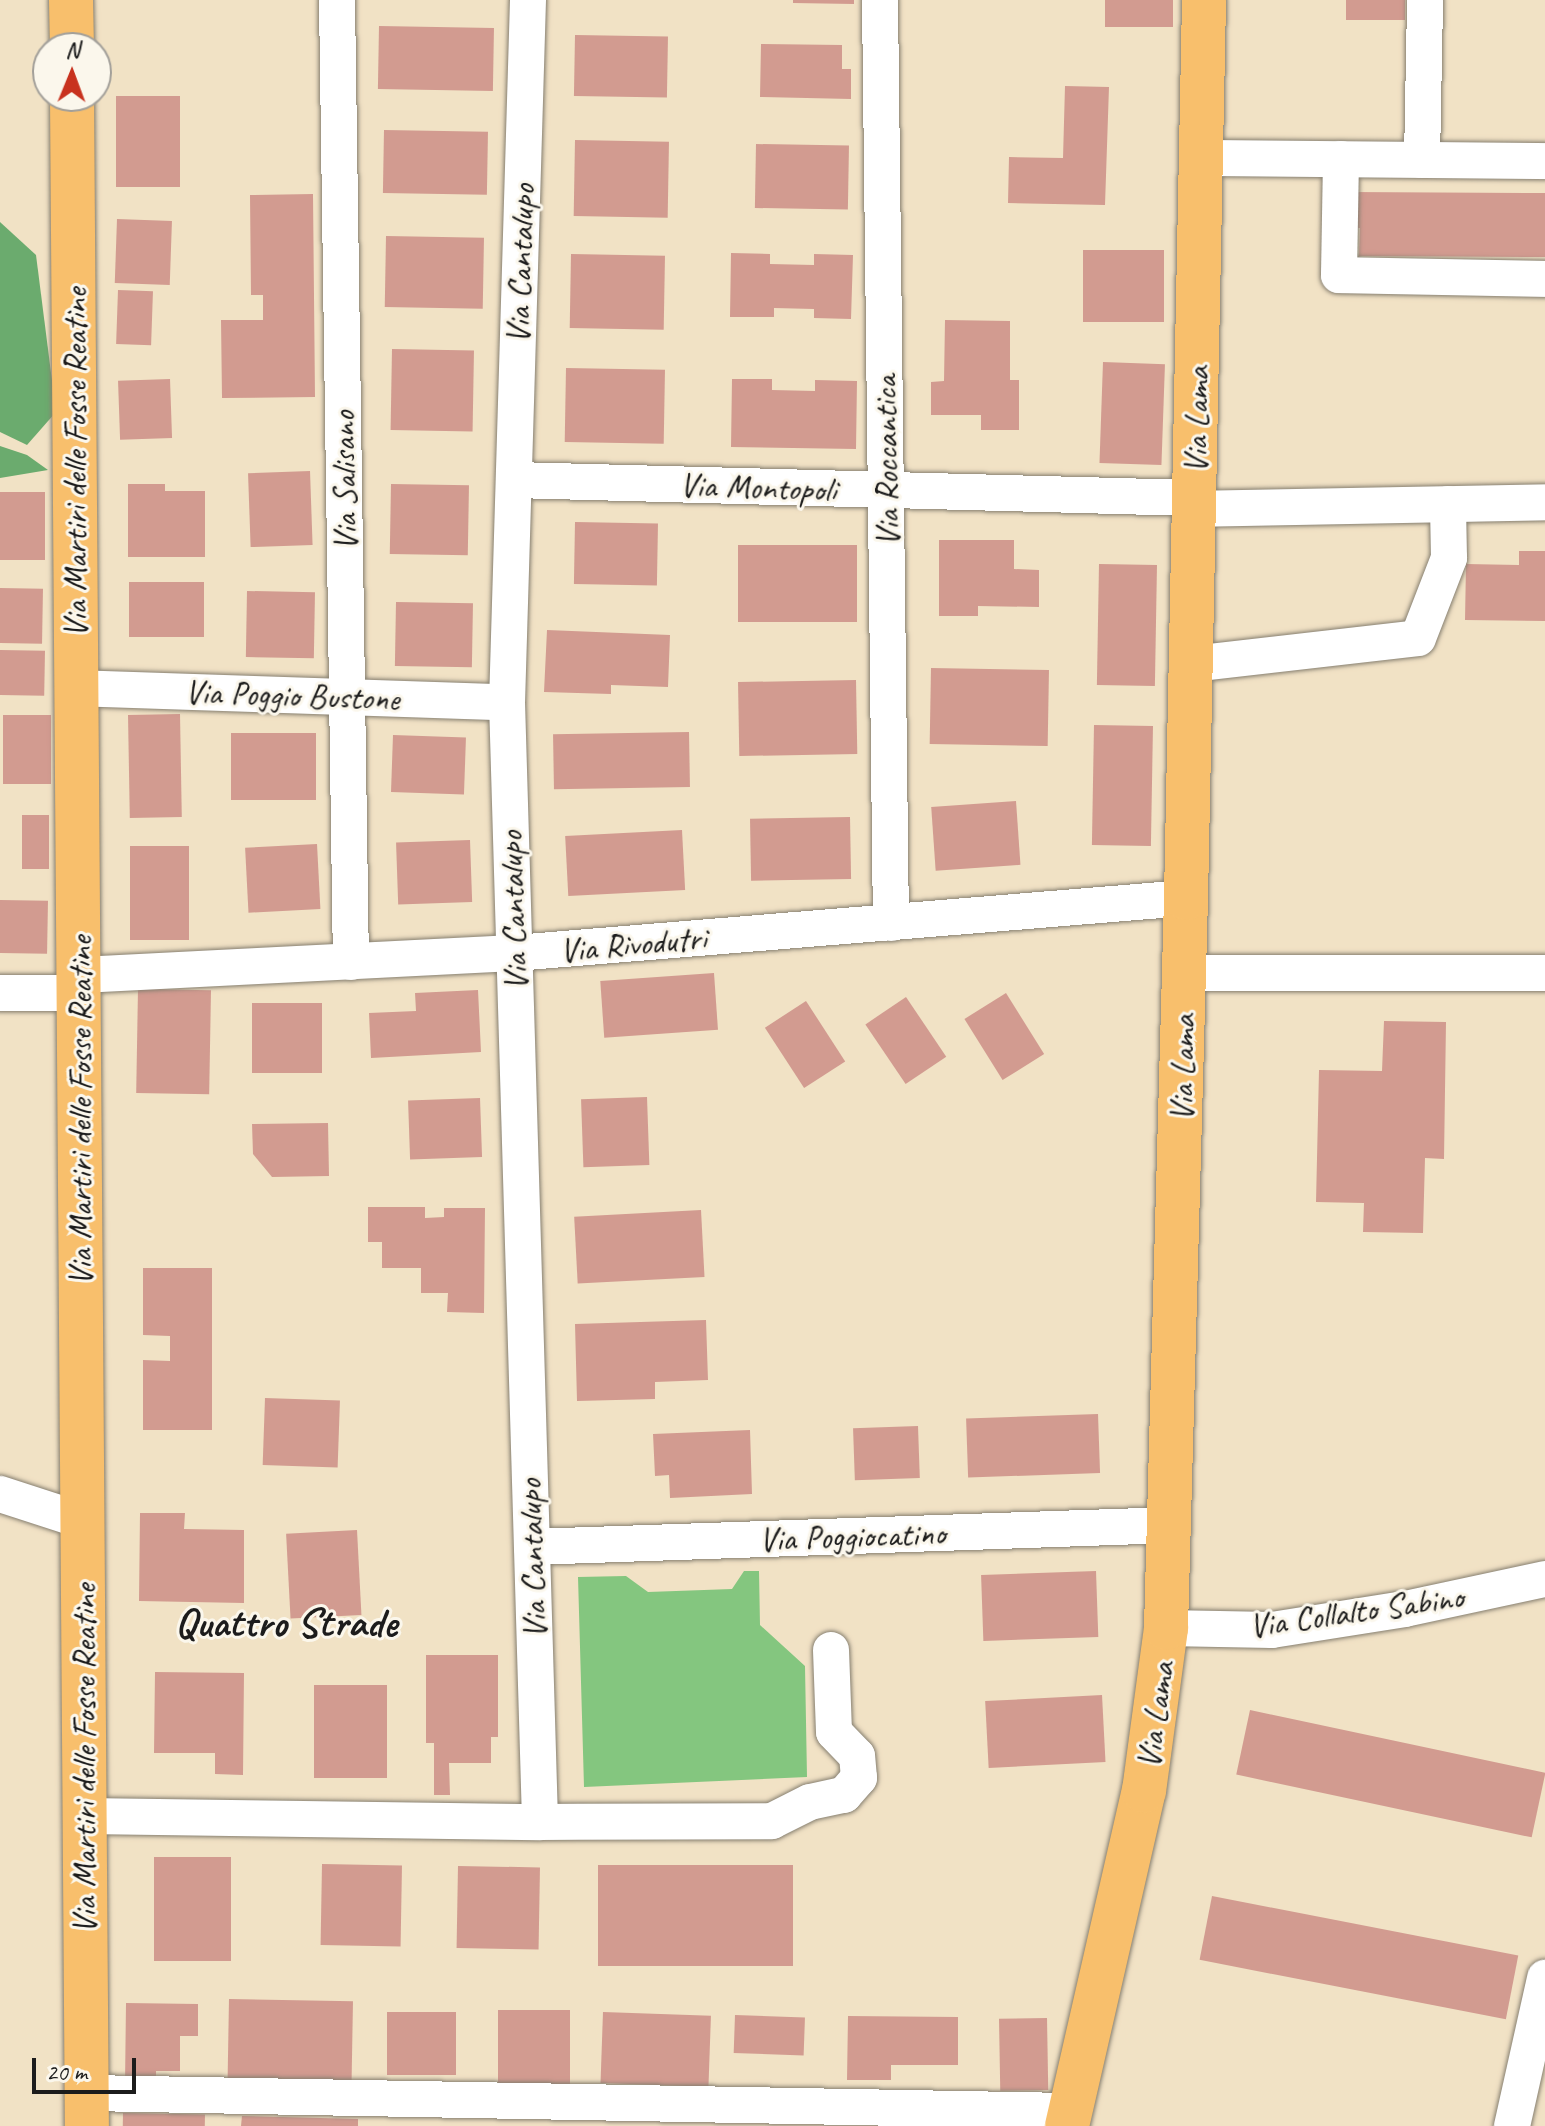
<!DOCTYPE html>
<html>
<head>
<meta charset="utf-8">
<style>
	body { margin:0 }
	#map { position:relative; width:1545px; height:2126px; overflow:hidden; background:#f1e2c5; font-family:Caveat,sans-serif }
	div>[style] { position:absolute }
	.green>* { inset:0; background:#84c67f }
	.forest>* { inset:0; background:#6bab6e }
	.building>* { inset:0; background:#d29b90; transform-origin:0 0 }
	.roads { filter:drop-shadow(0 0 2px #867f70) drop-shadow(0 0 2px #867f70) }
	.minor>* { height:36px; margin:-18px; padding:0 18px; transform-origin:18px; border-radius:18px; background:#fff }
	.major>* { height:44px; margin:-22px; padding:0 22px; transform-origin:22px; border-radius:22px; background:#f8bf6c }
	span { translate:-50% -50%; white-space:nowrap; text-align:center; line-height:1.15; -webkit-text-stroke:6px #fbf7ec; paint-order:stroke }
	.street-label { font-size:34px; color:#1c1c1c }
	.district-label { font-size:42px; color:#1c1c1c; font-weight:700 }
	.north { position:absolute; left:32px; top:32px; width:80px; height:80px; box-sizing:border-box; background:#fbf7ec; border:2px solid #a29f99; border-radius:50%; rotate:1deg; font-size:22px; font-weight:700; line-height:32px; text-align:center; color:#1c1c1c }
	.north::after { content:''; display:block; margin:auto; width:28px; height:36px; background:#c8321e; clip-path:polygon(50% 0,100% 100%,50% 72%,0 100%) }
	.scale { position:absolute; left:32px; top:2058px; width:104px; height:36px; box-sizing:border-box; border:4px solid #1c1c1c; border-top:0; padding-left:10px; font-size:24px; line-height:28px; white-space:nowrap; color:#1c1c1c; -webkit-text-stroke:6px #fbf7ec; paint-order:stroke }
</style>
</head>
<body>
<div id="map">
	<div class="green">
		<div style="clip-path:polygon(744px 1571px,759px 1571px,760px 1625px,805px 1666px,807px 1777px,584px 1787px,578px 1577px,626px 1576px,648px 1592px,732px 1589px)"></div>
	</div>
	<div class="forest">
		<div style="clip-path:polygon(0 222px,36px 255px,56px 412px,27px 445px,0 432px)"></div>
		<div style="clip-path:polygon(0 446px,27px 455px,48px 470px,0 478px)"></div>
	</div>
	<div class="building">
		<div style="clip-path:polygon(793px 0,854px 0,854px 4px,793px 3px)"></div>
		<div style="left:1105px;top:0;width:68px;height:27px"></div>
		<div style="left:1346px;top:0;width:59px;height:20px"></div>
		<div style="left:379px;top:26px;width:115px;height:63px;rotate:1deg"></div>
		<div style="left:575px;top:35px;width:93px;height:61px;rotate:1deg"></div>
		<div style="clip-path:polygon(761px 44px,842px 45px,842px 69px,851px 69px,851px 99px,760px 97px)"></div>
		<div style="clip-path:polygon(1065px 86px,1109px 87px,1105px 205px,1008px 203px,1009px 157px,1063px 158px)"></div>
		<div style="left:116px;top:96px;width:64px;height:91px"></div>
		<div style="left:384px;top:130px;width:104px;height:63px;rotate:1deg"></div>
		<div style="left:575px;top:140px;width:94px;height:76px;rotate:1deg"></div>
		<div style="left:756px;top:144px;width:93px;height:64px;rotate:1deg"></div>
		<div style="clip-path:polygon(1349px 192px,1545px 193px,1545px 257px,1359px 256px,1360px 228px,1349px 228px)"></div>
		<div style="clip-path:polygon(313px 194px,315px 397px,222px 398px,221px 320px,263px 320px,263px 295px,251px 295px,250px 195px)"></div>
		<div style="left:117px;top:219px;width:55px;height:64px;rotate:2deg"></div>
		<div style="left:386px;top:236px;width:98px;height:71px;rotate:1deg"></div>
		<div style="left:1083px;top:250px;width:81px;height:72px"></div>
		<div style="clip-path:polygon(731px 253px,770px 254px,770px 264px,814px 265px,814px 254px,853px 255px,851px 319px,814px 318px,814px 309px,774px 308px,774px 317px,730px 317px)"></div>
		<div style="left:571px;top:254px;width:94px;height:74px;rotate:1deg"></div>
		<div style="left:118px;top:290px;width:35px;height:54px;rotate:2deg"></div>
		<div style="clip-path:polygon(945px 320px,1010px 321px,1010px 380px,1019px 380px,1019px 430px,981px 430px,981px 415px,931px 415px,931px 382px,944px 381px)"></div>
		<div style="left:392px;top:349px;width:82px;height:81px;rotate:1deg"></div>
		<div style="left:1103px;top:362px;width:62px;height:101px;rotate:2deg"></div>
		<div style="left:566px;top:368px;width:99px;height:74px;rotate:1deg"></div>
		<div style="left:170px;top:379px;width:59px;height:52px;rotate:88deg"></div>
		<div style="clip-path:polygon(732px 379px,772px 379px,772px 390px,815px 391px,815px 380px,857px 381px,856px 449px,731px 447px)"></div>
		<div style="left:310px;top:471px;width:74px;height:62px;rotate:88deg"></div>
		<div style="clip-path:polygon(128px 484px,165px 484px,165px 491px,205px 491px,205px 557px,128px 557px)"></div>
		<div style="left:391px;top:484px;width:78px;height:70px;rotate:1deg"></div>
		<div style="left:0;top:492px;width:45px;height:68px"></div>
		<div style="left:575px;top:522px;width:83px;height:62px;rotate:1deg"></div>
		<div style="clip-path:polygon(939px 540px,1014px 540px,1014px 569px,1039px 570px,1039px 607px,978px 606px,978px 616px,939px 616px)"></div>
		<div style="left:738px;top:545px;width:119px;height:77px"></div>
		<div style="clip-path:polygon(1519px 551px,1545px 551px,1545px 621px,1465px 620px,1466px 564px,1519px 565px)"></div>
		<div style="left:1099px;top:564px;width:58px;height:121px;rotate:1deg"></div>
		<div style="left:129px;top:582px;width:75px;height:55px"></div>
		<div style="left:0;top:588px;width:43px;height:55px;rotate:1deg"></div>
		<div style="left:247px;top:591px;width:68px;height:66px;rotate:1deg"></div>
		<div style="left:396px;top:602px;width:77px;height:64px;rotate:1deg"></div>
		<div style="clip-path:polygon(547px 630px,670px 635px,668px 687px,611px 685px,611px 694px,544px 692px)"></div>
		<div style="left:0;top:650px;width:45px;height:45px;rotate:1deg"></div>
		<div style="left:931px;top:668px;width:118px;height:76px;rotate:1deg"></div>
		<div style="left:856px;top:680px;width:74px;height:118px;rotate:89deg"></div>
		<div style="left:180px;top:714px;width:103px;height:52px;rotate:89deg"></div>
		<div style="left:3px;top:715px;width:48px;height:69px"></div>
		<div style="left:1094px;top:725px;width:59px;height:120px;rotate:1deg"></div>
		<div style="left:689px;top:732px;width:55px;height:136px;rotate:89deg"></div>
		<div style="left:316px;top:733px;width:67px;height:85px;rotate:90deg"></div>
		<div style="left:393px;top:735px;width:73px;height:57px;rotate:2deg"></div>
		<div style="left:1016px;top:801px;width:64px;height:85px;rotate:86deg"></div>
		<div style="left:22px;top:815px;width:27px;height:54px"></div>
		<div style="left:850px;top:817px;width:62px;height:100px;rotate:89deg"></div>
		<div style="left:682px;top:830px;width:60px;height:117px;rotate:87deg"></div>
		<div style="left:470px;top:840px;width:62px;height:74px;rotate:88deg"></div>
		<div style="left:317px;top:844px;width:65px;height:72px;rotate:87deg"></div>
		<div style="left:130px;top:846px;width:59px;height:94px"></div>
		<div style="left:0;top:900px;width:48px;height:53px;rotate:1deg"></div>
		<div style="left:714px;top:973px;width:57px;height:114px;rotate:86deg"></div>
		<div style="left:138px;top:989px;width:73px;height:104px;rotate:1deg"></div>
		<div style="clip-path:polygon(478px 990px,481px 1052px,371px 1058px,369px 1013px,416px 1011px,415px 993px)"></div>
		<div style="left:1006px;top:993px;width:72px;height:49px;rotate:58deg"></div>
		<div style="left:906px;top:997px;width:72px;height:49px;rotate:56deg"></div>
		<div style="left:806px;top:1001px;width:72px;height:49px;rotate:57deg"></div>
		<div style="left:322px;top:1003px;width:70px;height:70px;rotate:90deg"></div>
		<div style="clip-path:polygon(1384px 1021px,1446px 1022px,1444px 1159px,1425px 1158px,1423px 1233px,1363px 1232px,1364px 1203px,1316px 1202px,1319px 1070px,1382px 1071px)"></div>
		<div style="left:647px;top:1097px;width:68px;height:66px;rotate:88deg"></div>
		<div style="left:480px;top:1098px;width:59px;height:72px;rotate:88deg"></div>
		<div style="clip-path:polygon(328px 1123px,329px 1176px,272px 1177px,253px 1154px,252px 1124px)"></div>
		<div style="clip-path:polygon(368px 1207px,425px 1207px,425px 1218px,444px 1217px,444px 1208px,485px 1208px,484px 1313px,447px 1312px,448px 1293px,421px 1293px,421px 1268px,382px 1268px,382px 1242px,368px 1242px)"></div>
		<div style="left:701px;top:1210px;width:67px;height:127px;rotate:87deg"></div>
		<div style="clip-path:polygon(143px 1268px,212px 1268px,212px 1430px,143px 1430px,143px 1360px,170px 1361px,170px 1336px,143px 1335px)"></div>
		<div style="clip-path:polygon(706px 1320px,708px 1380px,655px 1382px,655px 1399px,577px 1401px,575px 1324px)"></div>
		<div style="left:265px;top:1398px;width:75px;height:67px;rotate:2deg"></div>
		<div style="left:1098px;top:1414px;width:59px;height:132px;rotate:88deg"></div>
		<div style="left:918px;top:1426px;width:52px;height:65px;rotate:88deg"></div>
		<div style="clip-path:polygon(750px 1430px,752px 1494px,670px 1498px,669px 1475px,655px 1476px,653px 1434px)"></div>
		<div style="clip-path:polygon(140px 1513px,185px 1513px,184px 1529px,244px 1530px,244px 1603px,139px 1601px)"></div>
		<div style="left:357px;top:1530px;width:85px;height:71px;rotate:87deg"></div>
		<div style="left:1096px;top:1571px;width:66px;height:115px;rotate:88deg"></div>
		<div style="clip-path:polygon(426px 1655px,498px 1655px,498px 1737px,491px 1737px,491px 1763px,449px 1763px,450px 1795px,434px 1795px,434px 1743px,426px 1743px)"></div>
		<div style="clip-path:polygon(155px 1672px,244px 1673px,243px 1775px,215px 1774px,215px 1753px,154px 1753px)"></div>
		<div style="left:314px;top:1685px;width:73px;height:93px"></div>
		<div style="left:1102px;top:1695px;width:67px;height:117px;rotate:87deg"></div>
		<div style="left:1250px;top:1710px;width:302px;height:66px;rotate:12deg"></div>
		<div style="left:154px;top:1857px;width:77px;height:104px"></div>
		<div style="left:322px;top:1864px;width:80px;height:81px;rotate:1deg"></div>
		<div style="left:598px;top:1865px;width:195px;height:101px"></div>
		<div style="left:458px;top:1866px;width:82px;height:82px;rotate:1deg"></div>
		<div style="left:1212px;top:1896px;width:312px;height:65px;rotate:11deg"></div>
		<div style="left:229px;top:1999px;width:124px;height:83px;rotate:1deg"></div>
		<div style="clip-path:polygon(126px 2003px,198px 2004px,198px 2036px,180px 2036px,180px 2071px,156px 2071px,156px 2084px,125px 2084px)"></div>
		<div style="left:498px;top:2010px;width:72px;height:75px"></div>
		<div style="left:387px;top:2012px;width:69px;height:63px"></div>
		<div style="left:603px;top:2012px;width:108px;height:71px;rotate:2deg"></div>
		<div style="left:735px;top:2015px;width:70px;height:38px;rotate:2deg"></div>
		<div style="clip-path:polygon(848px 2016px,958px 2017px,958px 2065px,891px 2065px,891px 2080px,847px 2080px)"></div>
		<div style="left:1047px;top:2018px;width:72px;height:48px;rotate:89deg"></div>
		<div style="left:123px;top:2113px;width:82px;height:13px;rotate:1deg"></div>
		<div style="clip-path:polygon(242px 2116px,358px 2119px,358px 2126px,241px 2126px)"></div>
	</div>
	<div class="roads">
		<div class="minor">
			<div style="left:337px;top:0;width:962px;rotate:89.17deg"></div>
			<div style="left:528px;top:0;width:702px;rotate:91.71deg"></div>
			<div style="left:507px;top:702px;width:1120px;rotate:88.31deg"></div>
			<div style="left:880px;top:0;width:923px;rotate:89.32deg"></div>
			<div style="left:1201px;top:158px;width:344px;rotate:0.5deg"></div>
			<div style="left:1341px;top:159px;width:116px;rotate:91deg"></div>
			<div style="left:1339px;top:275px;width:206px;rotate:1.1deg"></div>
			<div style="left:1422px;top:160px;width:160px;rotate:-88.9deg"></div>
			<div style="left:514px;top:480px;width:680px;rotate:1.52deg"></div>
			<div style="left:1194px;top:509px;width:351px;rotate:-1.1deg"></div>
			<div style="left:1191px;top:664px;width:228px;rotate:-6.5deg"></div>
			<div style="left:1418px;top:638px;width:86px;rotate:-68.8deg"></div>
			<div style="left:1449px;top:558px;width:54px;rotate:-91.1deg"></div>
			<div style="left:76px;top:688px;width:431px;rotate:1.9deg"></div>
			<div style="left:1185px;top:973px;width:360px"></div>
			<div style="left:79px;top:975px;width:437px;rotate:-2.9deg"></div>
			<div style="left:515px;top:953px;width:673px;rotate:-4.69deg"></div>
			<div style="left:0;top:993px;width:78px"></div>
			<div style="left:0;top:1494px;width:87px;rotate:18deg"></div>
			<div style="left:532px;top:1547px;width:640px;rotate:-1.97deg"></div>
			<div style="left:1166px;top:1628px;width:106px;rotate:1.1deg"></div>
			<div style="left:1272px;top:1630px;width:135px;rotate:-9deg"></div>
			<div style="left:1405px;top:1609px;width:143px;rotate:-12.1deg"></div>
			<div style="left:85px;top:1816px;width:455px;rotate:0.8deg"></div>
			<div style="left:540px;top:1822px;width:232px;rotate:-0.2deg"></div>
			<div style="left:772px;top:1821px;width:42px;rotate:-26.6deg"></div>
			<div style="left:810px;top:1802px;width:35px;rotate:-12deg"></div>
			<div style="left:844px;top:1795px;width:23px;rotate:-49deg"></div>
			<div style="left:859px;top:1778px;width:22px;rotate:-95deg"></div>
			<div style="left:857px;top:1756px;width:33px;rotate:-134deg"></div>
			<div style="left:834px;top:1732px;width:82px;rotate:-92.1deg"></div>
			<div style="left:87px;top:2093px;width:985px;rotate:1.05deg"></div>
			<div style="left:1512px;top:2126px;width:152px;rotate:-77.4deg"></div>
		</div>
		<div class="major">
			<div style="left:71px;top:0;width:48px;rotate:88.8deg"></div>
			<div style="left:72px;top:96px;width:2030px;rotate:89.58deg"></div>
			<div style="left:1067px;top:2126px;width:344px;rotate:-77.1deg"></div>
			<div style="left:1144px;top:1791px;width:164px;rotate:-82.3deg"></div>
			<div style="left:1166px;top:1628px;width:730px;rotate:-88.43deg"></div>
			<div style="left:1186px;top:898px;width:898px;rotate:-88.85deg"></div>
		</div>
	</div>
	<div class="street-label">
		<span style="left:520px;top:264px;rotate:-88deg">Via Cantalupo</span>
		<span style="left:1196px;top:420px;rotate:-89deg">Via Lama</span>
		<span style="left:886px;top:461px;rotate:-91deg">Via Roccantica</span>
		<span style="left:75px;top:463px;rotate:-90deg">Via Martiri delle Fosse Reatine</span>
		<span style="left:344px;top:481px;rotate:-91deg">Via Salisano</span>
		<span style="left:758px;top:487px;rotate:2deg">Via Montopoli</span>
		<span style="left:292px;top:695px;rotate:2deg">Via Poggio Bustone</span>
		<span style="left:513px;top:911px;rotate:-92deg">Via Cantalupo</span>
		<span style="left:633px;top:944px;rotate:-5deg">Via Rivodutri</span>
		<span style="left:1182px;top:1068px;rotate:-89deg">Via Lama</span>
		<span style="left:80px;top:1111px;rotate:-90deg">Via Martiri delle Fosse Reatine</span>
		<span style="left:852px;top:1536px;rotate:-2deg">Via Poggiocatino</span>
		<span style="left:532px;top:1559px;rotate:-92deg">Via Cantalupo</span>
		<span style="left:1356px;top:1611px;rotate:-8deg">Via Collalto Sabino</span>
		<span style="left:1155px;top:1715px;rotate:-82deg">Via Lama</span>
		<span style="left:84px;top:1759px;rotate:-90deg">Via Martiri delle Fosse Reatine</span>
	</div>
	<div class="district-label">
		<span style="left:286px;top:1623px">Quattro Strade</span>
	</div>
	<div class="north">N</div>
	<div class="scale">20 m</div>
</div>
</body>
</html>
